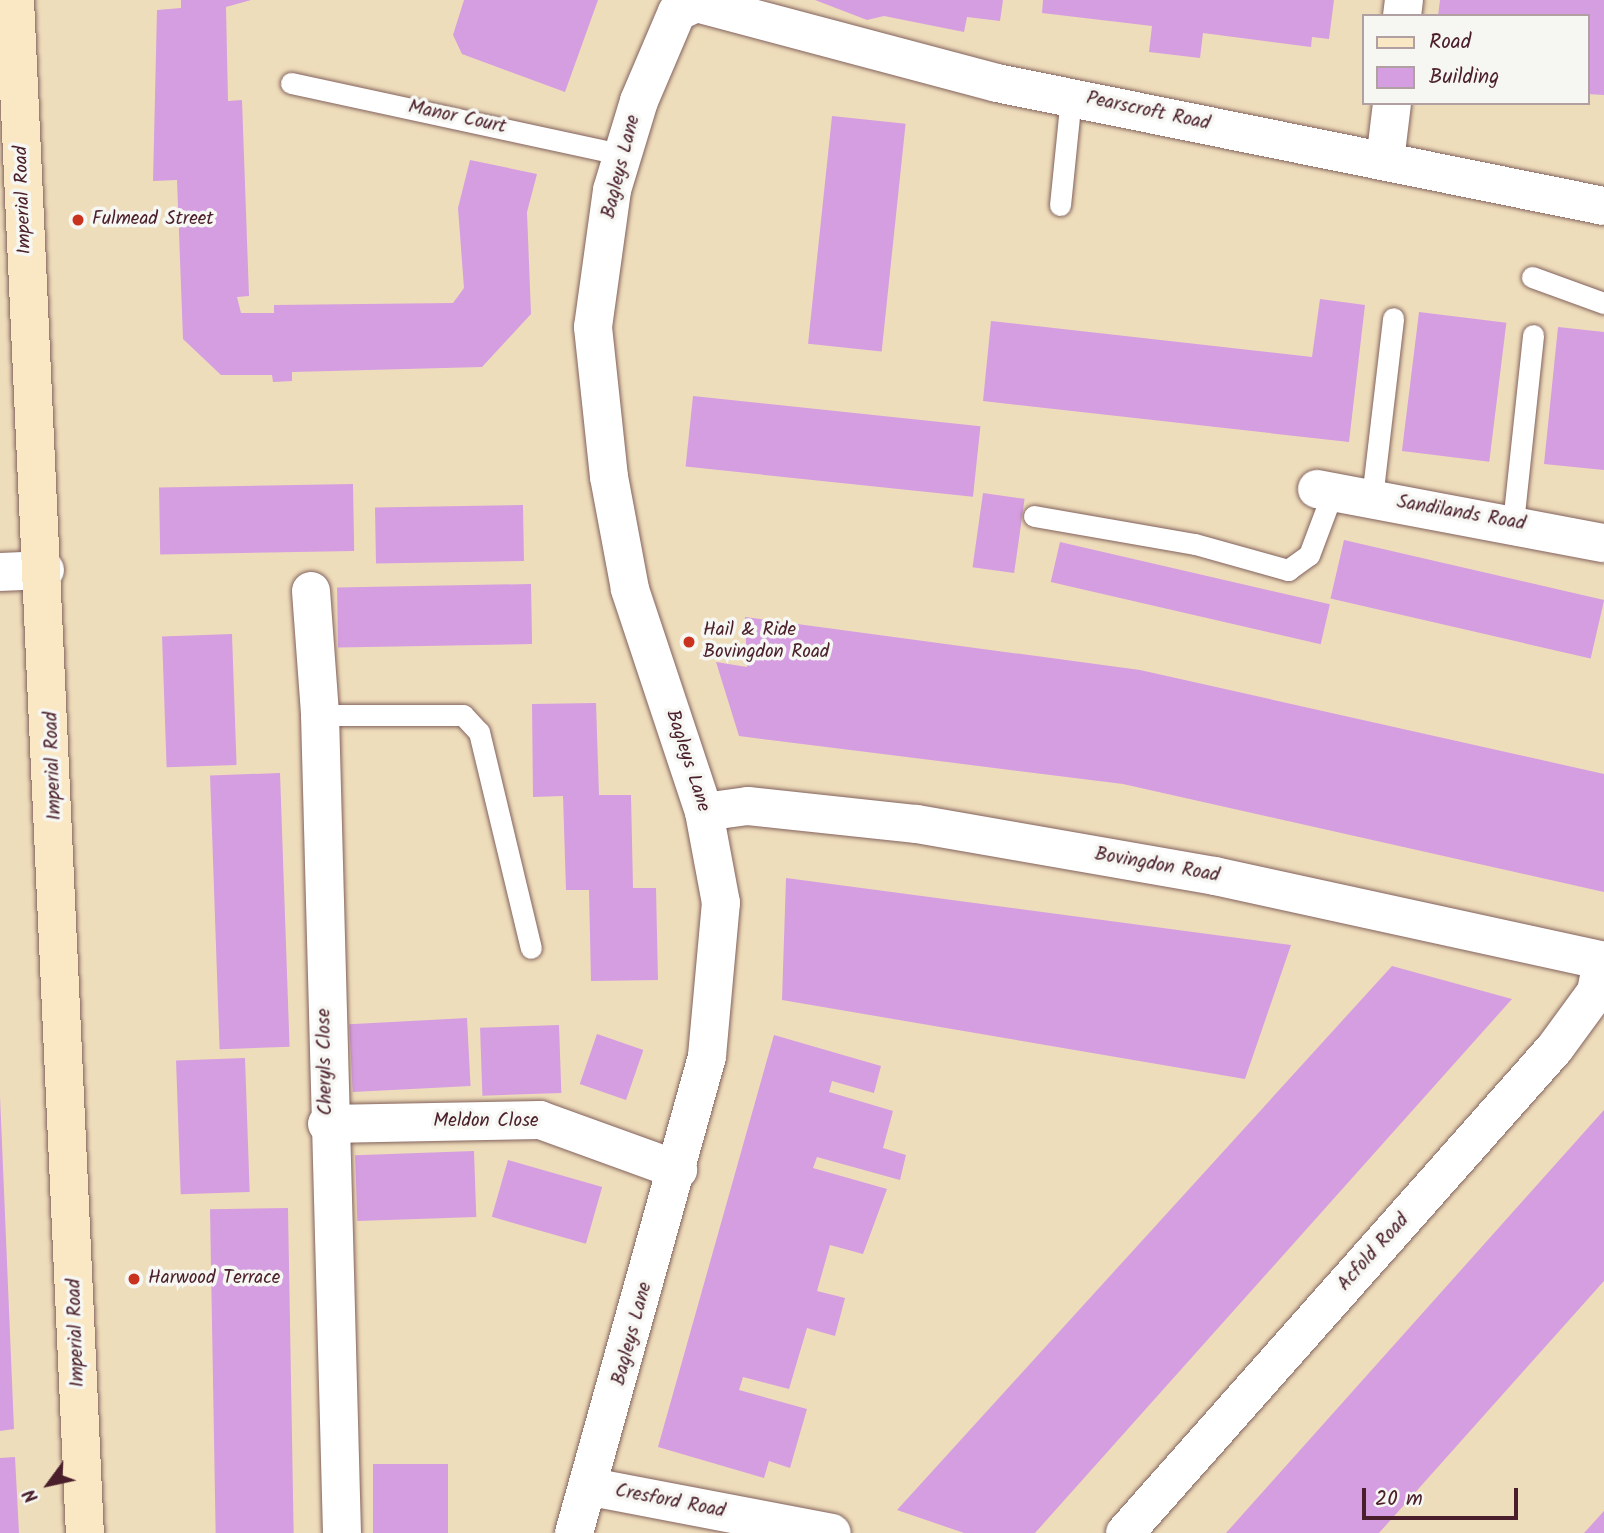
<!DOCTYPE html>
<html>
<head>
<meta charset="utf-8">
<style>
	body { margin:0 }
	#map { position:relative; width:1604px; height:1533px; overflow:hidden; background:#edb; font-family:Kalam,sans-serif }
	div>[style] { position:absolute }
	.building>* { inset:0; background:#d59ee0; transform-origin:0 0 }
	.roads { filter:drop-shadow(0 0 2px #83625d) drop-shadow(0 0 2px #83625d) }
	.lane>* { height:21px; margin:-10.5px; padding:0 10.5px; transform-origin:10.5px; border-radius:10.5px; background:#fff }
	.street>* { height:38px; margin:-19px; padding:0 19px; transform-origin:19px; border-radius:19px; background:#fff }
	.secondary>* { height:38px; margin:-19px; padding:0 19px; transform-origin:19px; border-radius:19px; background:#fae7c3 }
	.dots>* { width:19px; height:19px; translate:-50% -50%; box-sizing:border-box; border:4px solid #f6f6f2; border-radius:50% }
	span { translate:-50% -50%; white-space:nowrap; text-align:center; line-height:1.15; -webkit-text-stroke:7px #f6f6f2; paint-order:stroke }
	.street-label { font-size:19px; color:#4a1f2b }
	.poi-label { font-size:19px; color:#4a1f2b }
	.left { translate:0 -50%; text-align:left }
	.legend { position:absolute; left:1362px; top:14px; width:228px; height:91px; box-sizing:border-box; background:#f6f6f2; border:2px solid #b1a0a2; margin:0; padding:9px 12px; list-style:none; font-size:21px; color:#4a1f2b }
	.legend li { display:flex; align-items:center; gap:14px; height:35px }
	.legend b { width:35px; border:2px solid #b1a0a2 }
	.north { position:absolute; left:14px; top:1449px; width:70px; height:70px; -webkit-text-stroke:5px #f6f6f2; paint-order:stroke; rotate:237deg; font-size:19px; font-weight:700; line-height:28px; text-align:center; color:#4a1f2b }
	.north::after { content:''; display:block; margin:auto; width:24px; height:32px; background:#4a1f2b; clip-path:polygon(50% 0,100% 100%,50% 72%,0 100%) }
	.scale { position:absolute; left:1362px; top:1488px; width:156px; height:32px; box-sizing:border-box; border:4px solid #4a1f2b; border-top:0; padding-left:9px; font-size:21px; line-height:24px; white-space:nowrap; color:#4a1f2b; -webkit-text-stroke:5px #f6f6f2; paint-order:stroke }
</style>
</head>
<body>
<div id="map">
	<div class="building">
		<div style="clip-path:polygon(181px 0,251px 0,226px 7px,228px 101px,242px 100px,249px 296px,237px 297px,241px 313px,274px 313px,274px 305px,453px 303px,464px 288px,458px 208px,470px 160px,537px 174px,527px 212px,531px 314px,482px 367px,292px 372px,292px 381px,273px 382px,272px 375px,221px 375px,183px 339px,177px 180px,153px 181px,157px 10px,181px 8px)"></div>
		<div style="clip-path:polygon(464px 0,598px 0,565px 92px,462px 54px,453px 35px)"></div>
		<div style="clip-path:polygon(815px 0,1003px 0,1000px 21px,967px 17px,964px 32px,884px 16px,867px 20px)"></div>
		<div style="clip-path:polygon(1043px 0,1334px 0,1329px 39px,1312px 37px,1311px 47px,1203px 33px,1200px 58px,1149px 52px,1152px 26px,1042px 13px)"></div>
		<div style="clip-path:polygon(1440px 0,1604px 0,1604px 95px,1588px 94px,1588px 16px,1438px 16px)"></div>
		<div style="left:832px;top:116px;width:74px;height:229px;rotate:6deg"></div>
		<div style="clip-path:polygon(1320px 299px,1365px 305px,1349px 442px,983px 401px,991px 321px,1312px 357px)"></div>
		<div style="left:1419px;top:312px;width:88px;height:140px;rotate:7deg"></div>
		<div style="clip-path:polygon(1558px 327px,1604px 332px,1604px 470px,1544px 464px)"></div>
		<div style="left:693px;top:396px;width:289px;height:71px;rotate:6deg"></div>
		<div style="left:353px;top:484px;width:67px;height:194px;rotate:89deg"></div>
		<div style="left:983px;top:493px;width:42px;height:75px;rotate:8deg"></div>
		<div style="left:523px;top:505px;width:56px;height:148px;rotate:89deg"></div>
		<div style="left:1344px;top:540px;width:267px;height:60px;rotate:13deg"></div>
		<div style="left:1060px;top:542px;width:277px;height:41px;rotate:13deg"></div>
		<div style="left:531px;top:584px;width:60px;height:194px;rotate:89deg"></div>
		<div style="clip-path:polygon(745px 617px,1140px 670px,1604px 774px,1604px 892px,1123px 784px,739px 736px,716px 662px,747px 667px)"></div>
		<div style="left:232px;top:634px;width:131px;height:70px;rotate:88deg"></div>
		<div style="clip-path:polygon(596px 703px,599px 795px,631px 795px,633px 888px,656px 888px,658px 980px,591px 981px,589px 890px,566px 890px,563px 796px,533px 797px,532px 704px)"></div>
		<div style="left:280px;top:773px;width:274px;height:70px;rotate:88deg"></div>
		<div style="clip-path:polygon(786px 878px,1291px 945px,1245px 1079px,782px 1000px)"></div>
		<div style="clip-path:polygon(1392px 966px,1512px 999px,1035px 1533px,964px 1533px,897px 1510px)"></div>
		<div style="left:467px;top:1018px;width:68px;height:118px;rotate:87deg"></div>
		<div style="left:559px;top:1025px;width:68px;height:79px;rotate:88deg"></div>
		<div style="left:597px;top:1034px;width:49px;height:53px;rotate:19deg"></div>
		<div style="clip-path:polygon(774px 1035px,881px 1066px,874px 1093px,832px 1081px,829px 1092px,893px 1111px,883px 1148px,906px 1155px,900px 1180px,817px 1157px,813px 1168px,887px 1189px,863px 1254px,830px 1245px,817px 1291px,845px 1298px,835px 1336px,807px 1328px,789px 1389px,743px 1377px,739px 1390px,807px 1409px,790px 1468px,769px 1461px,764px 1478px,658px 1447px)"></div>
		<div style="left:245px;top:1058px;width:134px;height:69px;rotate:88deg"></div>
		<div style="clip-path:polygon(0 1096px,14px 1429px,0 1431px)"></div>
		<div style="clip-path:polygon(1604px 1110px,1604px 1281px,1379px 1533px,1226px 1533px)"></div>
		<div style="left:474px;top:1151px;width:66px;height:119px;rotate:88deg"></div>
		<div style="left:508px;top:1160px;width:98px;height:59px;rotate:16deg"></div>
		<div style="left:288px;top:1208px;width:325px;height:78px;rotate:89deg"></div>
		<div style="clip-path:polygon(15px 1457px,19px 1533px,0 1533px,0 1458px)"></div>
		<div style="left:373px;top:1464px;width:75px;height:69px"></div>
		<div style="clip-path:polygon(1604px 1511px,1604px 1533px,1584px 1533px)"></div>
	</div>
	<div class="roads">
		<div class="lane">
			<div style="left:291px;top:83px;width:340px;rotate:12.2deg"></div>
			<div style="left:1060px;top:205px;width:109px;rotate:-84.2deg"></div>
			<div style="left:1532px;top:277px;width:77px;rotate:19.9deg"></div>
			<div style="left:1372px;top:498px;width:181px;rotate:-83.3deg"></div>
			<div style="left:1034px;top:516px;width:163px;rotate:9.9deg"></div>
			<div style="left:1195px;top:544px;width:97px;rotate:15.6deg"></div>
			<div style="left:1288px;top:570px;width:26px;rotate:-36deg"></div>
			<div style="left:1309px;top:555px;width:68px;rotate:-69.4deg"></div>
			<div style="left:1513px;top:523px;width:189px;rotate:-83.9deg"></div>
			<div style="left:320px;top:715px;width:143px"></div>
			<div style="left:463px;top:715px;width:23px;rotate:47deg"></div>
			<div style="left:479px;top:732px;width:222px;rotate:76.5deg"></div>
		</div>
		<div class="street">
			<div style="left:1402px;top:16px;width:16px;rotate:-83deg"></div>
			<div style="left:1385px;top:161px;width:58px;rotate:-83.1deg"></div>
			<div style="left:1317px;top:489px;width:292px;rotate:10.7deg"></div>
			<div style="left:0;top:572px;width:45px;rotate:-2.5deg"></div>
			<div style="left:311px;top:591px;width:124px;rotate:85.8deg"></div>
			<div style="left:320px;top:715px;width:818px;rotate:88.46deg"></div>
			<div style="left:704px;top:812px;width:44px;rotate:-7.8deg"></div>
			<div style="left:748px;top:806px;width:170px;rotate:6.1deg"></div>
			<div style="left:917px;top:824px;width:303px;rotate:9.9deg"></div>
			<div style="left:1215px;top:876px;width:398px;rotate:12.3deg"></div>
			<div style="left:327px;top:1124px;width:213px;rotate:-1.1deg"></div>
			<div style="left:540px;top:1120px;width:147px;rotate:19.9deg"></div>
			<div style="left:591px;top:1487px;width:245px;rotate:10.8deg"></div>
			<div style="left:574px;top:1533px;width:495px;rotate:-74.4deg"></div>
			<div style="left:707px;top:1056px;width:154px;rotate:-84.8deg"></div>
			<div style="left:721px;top:903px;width:93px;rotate:-100.6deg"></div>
			<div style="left:704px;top:812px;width:235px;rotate:-108.4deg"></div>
			<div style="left:630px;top:589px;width:114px;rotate:-100.6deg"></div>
			<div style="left:609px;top:477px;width:151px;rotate:-96.1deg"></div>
			<div style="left:593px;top:327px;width:138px;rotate:-82.1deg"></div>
			<div style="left:612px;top:190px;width:93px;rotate:-73.1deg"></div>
			<div style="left:639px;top:101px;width:97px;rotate:-66.9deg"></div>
			<div style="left:677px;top:12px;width:21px;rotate:-25deg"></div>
			<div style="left:696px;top:3px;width:311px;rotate:14.9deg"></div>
			<div style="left:997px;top:83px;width:619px;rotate:11.46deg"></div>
			<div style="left:1125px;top:1533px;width:648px;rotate:-48.44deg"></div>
			<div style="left:1555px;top:1048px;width:69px;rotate:-53.8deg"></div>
			<div style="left:1596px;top:992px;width:32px;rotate:-79deg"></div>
		</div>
		<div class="secondary">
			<div style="left:15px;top:0;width:1535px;rotate:87.39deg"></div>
		</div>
	</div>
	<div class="dots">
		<div style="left:78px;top:220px;background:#c8321e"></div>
		<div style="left:689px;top:642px;background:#c8321e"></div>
		<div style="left:134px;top:1279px;background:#c8321e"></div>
	</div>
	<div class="street-label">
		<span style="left:1148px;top:112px;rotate:12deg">Pearscroft Road</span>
		<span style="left:457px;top:118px;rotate:12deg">Manor Court</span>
		<span style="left:622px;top:167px;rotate:-76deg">Bagleys Lane</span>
		<span style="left:24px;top:200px;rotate:-92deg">Imperial Road</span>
		<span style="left:1461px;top:514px;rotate:10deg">Sandilands Road</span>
		<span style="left:687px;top:761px;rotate:72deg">Bagleys Lane</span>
		<span style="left:54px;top:766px;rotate:-92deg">Imperial Road</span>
		<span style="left:1157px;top:866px;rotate:10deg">Bovingdon Road</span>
		<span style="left:326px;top:1062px;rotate:-91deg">Cheryls Close</span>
		<span style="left:486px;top:1122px">Meldon Close</span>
		<span style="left:1374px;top:1253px;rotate:-48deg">Acfold Road</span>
		<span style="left:77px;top:1333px;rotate:-92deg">Imperial Road</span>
		<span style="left:633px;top:1334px;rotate:-75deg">Bagleys Lane</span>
		<span style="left:670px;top:1502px;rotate:11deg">Cresford Road</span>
	</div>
	<div class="poi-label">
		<span class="left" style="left:92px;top:220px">Fulmead Street</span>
		<span class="left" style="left:703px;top:642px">Hail &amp; Ride<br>Bovingdon Road</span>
		<span class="left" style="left:148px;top:1279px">Harwood Terrace</span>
	</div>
	<ul class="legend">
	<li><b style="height:9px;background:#fae7c3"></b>Road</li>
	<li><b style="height:19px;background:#d59ee0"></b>Building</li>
	</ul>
	<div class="north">N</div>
	<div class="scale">20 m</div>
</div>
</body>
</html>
